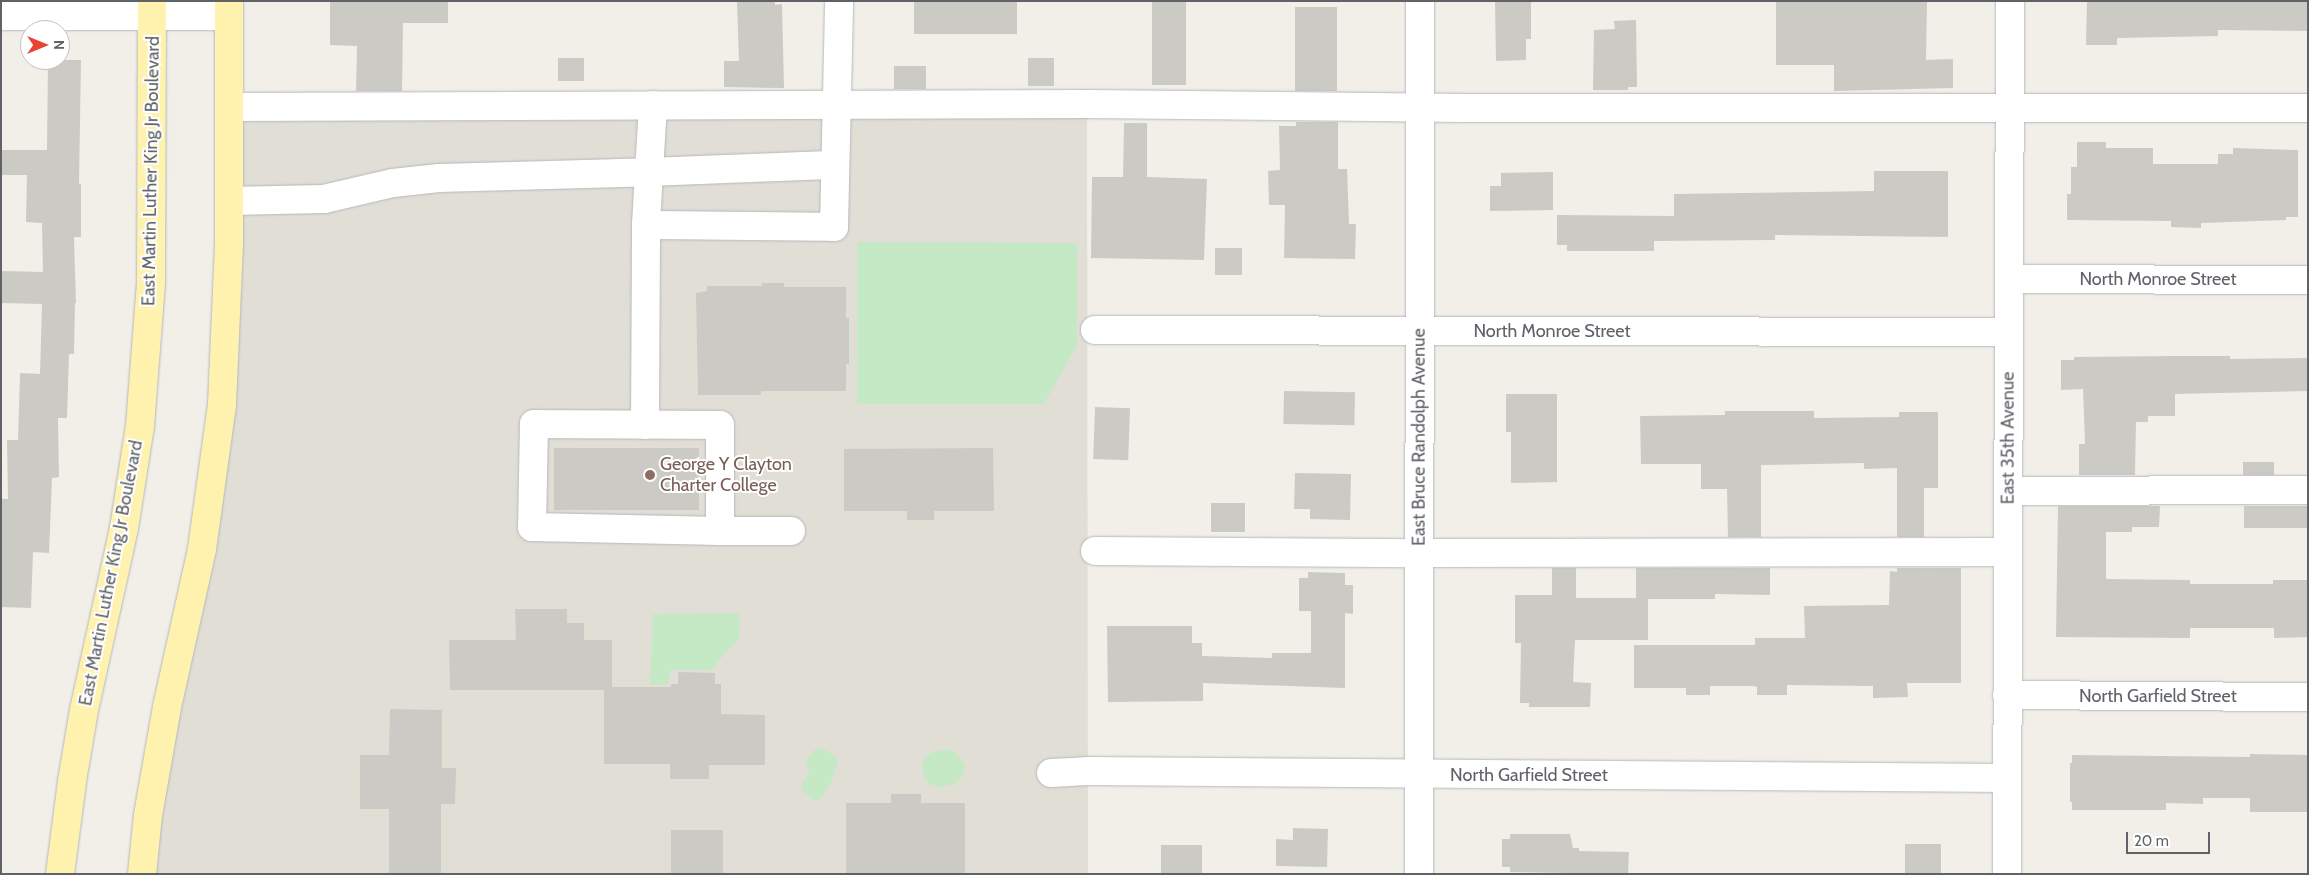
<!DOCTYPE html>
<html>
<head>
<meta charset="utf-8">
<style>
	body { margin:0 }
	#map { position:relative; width:2309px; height:875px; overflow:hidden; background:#f1efe8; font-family:Cabin,sans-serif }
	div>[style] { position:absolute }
	.education>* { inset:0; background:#e1ded6 }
	.green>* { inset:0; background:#c5e8c5 }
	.building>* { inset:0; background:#cccac5; transform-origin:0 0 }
	.roads { filter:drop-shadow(0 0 1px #b5b8bc) drop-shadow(0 0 1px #b5b8bc) }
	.minor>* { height:28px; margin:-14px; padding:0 14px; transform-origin:14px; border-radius:14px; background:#fff }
	.major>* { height:28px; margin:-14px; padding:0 14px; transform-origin:14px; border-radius:14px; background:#fff2af }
	.dots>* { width:14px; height:14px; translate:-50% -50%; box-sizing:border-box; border:2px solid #fff; border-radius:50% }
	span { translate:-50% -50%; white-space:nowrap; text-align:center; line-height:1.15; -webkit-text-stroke:4px #fff; paint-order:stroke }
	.street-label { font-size:18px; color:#5f6368 }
	.education-label { font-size:18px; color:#785e54 }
	.left { translate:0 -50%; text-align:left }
	.frame { position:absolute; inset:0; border:2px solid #5f6368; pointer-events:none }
	.north { position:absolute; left:20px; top:20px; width:50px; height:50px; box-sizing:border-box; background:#fff; border:1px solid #bfc1c3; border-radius:50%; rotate:90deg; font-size:14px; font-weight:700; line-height:20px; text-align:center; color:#5f6368 }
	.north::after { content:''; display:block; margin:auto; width:18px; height:22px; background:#ea4335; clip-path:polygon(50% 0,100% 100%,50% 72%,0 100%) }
	.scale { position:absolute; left:2126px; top:832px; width:84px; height:22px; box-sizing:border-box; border:2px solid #5f6368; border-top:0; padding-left:6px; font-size:15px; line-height:18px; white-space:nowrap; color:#5f6368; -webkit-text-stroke:4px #fff; paint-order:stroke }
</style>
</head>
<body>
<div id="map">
	<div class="education">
		<div style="clip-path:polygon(1087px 104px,1088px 874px,142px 874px,202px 549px,229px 107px)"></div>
	</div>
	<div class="green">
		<div style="clip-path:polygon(857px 242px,1077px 243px,1077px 345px,1044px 404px,857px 404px)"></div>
		<div style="clip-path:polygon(740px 613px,739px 638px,711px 670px,670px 670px,668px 684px,650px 685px,653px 614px)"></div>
		<div style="clip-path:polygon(821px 748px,835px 755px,838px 762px,831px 781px,823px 796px,815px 801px,804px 792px,801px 785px,809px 774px,806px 759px,814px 750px)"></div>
		<div style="clip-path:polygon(943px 750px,953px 750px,965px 765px,962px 777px,955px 784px,938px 787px,929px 784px,924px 777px,922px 766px,924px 759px,931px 753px)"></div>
	</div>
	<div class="building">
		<div style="clip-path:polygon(330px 1px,448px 1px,448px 23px,403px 23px,402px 91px,356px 91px,357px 46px,330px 45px)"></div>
		<div style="clip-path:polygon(737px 1px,775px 1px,775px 5px,782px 4px,784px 88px,724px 87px,724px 61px,739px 61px)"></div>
		<div style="left:914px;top:1px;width:103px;height:33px"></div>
		<div style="left:1152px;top:1px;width:34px;height:84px"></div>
		<div style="clip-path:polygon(1495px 1px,1531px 1px,1531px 39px,1526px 39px,1526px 60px,1496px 61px)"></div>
		<div style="clip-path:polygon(1776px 1px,1927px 1px,1926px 60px,1953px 59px,1953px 88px,1834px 91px,1834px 65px,1776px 65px)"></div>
		<div style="clip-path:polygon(2087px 1px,2308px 1px,2308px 31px,2218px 30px,2218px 36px,2117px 38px,2117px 45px,2086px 45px)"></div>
		<div style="left:1337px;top:7px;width:84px;height:42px;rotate:90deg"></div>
		<div style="clip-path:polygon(1636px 20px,1637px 87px,1628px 87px,1628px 90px,1593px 90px,1594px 30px,1615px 29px,1614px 21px)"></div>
		<div style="left:558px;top:58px;width:26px;height:23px"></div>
		<div style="left:1028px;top:58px;width:26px;height:28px"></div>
		<div style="clip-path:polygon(48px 60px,81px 60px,79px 184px,81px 184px,81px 237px,74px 237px,76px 303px,75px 303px,74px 354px,69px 354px,67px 418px,58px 418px,59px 477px,52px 478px,49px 553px,33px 552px,31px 608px,1px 607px,1px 499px,8px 499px,7px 440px,18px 440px,20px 373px,40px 374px,42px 304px,1px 303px,1px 271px,43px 272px,42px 223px,26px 222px,27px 175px,1px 175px,1px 150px,47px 150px)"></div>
		<div style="left:894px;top:66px;width:32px;height:23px"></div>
		<div style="clip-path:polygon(1296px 122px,1338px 122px,1338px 169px,1347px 169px,1349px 224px,1356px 224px,1355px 259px,1284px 258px,1285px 205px,1269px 205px,1268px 171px,1280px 170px,1279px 126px,1296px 126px)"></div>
		<div style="clip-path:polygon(1124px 123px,1147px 123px,1147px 177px,1207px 179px,1204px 260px,1091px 258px,1092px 177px,1123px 177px)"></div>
		<div style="clip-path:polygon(2077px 142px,2106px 142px,2106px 148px,2153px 148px,2153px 164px,2218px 164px,2218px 154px,2233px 154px,2233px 148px,2298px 150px,2298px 217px,2286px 217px,2286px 220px,2201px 223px,2201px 228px,2171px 227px,2171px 221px,2067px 220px,2067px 194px,2071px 194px,2071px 167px,2077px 167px)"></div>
		<div style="clip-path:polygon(1874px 171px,1948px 171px,1948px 237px,1775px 235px,1775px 240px,1654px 241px,1654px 251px,1567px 251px,1567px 245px,1557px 245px,1557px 215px,1674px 216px,1674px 194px,1874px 191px)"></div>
		<div style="clip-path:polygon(1553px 172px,1553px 210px,1490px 211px,1490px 186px,1501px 186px,1501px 173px)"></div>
		<div style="left:1215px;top:248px;width:27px;height:27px"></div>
		<div style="clip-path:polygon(762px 283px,784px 283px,784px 287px,846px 287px,846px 318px,849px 318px,849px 364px,846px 364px,846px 391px,761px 391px,761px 395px,698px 395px,696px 293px,707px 291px,707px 286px,762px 286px)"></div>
		<div style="clip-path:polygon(2174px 356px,2230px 356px,2230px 359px,2308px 358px,2308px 391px,2175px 394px,2175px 416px,2148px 416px,2148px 422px,2136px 422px,2135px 475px,2079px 475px,2079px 444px,2085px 444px,2083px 389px,2061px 390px,2061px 360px,2074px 360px,2074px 357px)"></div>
		<div style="left:1284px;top:391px;width:71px;height:33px;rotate:1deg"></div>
		<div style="clip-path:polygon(1506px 394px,1557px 394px,1557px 482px,1511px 483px,1511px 432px,1506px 432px)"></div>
		<div style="left:1095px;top:407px;width:35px;height:52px;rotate:2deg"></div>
		<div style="clip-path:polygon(1725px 411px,1814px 411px,1814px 418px,1899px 417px,1899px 412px,1938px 412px,1938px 488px,1924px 488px,1924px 537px,1897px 537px,1897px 468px,1864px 469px,1864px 463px,1761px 465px,1761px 537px,1728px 537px,1727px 489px,1701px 489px,1701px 464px,1641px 464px,1640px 416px,1725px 415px)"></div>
		<div style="left:554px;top:448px;width:145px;height:62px"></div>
		<div style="clip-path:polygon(993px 448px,994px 511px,934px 511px,934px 520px,907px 520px,907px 511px,844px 511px,844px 449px)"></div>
		<div style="left:2243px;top:462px;width:31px;height:13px"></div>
		<div style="clip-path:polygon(1295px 473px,1351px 474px,1350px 520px,1310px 519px,1310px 509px,1294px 509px)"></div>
		<div style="left:1211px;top:503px;width:34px;height:29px"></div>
		<div style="clip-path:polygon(2058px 506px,2160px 506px,2159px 527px,2132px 527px,2132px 532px,2106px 532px,2106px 579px,2190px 580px,2190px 584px,2273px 584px,2273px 580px,2308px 580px,2308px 637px,2274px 638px,2274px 628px,2190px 628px,2190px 638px,2056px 637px)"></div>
		<div style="left:2244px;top:506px;width:64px;height:22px"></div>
		<div style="clip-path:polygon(1552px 568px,1576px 568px,1576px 598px,1636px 598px,1636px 568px,1770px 568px,1770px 595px,1715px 594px,1715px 599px,1648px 599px,1648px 640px,1575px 640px,1573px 682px,1591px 683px,1590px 707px,1529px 707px,1529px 703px,1520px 703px,1521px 643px,1515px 643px,1515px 595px,1552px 595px)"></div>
		<div style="clip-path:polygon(1897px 568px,1961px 568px,1961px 683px,1907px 683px,1908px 697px,1873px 698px,1873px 686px,1787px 685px,1787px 695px,1757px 695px,1757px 687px,1754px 686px,1710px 686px,1710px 695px,1686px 695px,1686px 688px,1634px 688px,1634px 645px,1755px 645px,1755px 638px,1805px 638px,1804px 606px,1889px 605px,1890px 571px,1897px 572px)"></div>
		<div style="clip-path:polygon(1308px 572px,1345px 573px,1345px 585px,1353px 585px,1353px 614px,1345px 613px,1345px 688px,1203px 683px,1203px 701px,1108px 702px,1107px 626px,1192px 626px,1192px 643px,1202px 643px,1202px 656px,1272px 658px,1272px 653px,1311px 653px,1311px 611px,1299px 611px,1299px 578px,1308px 578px)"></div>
		<div style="clip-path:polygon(515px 609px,567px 609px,567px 623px,584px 623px,584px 640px,612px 640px,612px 687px,671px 687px,671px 684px,678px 684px,678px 672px,715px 673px,715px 684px,721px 684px,721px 714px,765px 715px,765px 765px,709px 765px,709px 779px,670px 779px,670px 764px,604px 764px,604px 690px,450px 690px,449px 640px,516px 640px)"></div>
		<div style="clip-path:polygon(390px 709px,442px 710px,442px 768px,456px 768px,455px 804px,441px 804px,441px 873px,389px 873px,389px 809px,360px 809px,360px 755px,389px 755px)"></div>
		<div style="clip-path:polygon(2250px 754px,2308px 755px,2308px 812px,2250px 812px,2250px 798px,2203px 798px,2203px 804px,2166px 803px,2166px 810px,2072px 810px,2072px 802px,2070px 802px,2070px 763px,2072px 763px,2072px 755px,2250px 757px)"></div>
		<div style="clip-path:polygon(891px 794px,921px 794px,921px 803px,965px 803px,965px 874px,846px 874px,846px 803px,891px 803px)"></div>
		<div style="clip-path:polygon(1293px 828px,1328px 829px,1327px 867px,1276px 866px,1276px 839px,1293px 840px)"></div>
		<div style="left:671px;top:830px;width:52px;height:44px"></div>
		<div style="clip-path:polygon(1510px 834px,1570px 834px,1573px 848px,1579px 848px,1579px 851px,1629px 852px,1628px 874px,1510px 872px,1510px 867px,1502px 867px,1502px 839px,1510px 839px)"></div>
		<div style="left:1905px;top:844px;width:36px;height:30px"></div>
		<div style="left:1161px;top:845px;width:41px;height:29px"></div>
	</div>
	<div class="roads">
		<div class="minor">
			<div style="left:1px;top:16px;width:228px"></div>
			<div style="left:229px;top:107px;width:858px;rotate:-0.2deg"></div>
			<div style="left:1087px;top:104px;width:377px;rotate:0.6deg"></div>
			<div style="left:1464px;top:108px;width:844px"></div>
			<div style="left:229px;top:201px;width:95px;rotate:-1.2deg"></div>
			<div style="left:324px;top:199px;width:71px;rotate:-13.1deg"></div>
			<div style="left:393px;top:183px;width:46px;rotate:-6.2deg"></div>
			<div style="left:439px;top:178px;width:210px;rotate:-1.6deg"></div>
			<div style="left:649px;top:172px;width:67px;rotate:-86.6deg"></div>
			<div style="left:646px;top:225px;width:188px;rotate:0.6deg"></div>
			<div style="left:834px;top:227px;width:226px;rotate:-88.7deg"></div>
			<div style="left:2009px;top:279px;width:299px;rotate:0.2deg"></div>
			<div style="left:1095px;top:330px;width:914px;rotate:0.13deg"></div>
			<div style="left:645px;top:425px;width:200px;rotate:-89.7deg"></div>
			<div style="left:646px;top:225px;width:53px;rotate:-86.8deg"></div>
			<div style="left:649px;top:172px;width:186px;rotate:-2.2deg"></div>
			<div style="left:2008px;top:491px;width:300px;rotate:-0.2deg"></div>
			<div style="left:720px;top:531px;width:106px;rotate:-90deg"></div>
			<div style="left:720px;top:425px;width:186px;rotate:-179.7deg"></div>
			<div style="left:534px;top:424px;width:103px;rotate:91.1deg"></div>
			<div style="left:532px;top:527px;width:188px;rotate:1.2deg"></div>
			<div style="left:720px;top:531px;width:71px"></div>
			<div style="left:1095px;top:551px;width:324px;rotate:0.4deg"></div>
			<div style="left:1419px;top:553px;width:589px;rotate:-0.1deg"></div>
			<div style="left:2007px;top:695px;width:301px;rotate:0.4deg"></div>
			<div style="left:1051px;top:773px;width:36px;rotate:-3deg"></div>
			<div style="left:1087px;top:771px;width:920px;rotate:0.44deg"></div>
			<div style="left:1419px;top:874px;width:873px;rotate:-89.93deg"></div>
			<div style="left:2007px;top:874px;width:873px;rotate:-89.8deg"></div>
		</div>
		<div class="major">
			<div style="left:60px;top:874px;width:94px;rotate:-82.6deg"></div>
			<div style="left:72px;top:781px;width:72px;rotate:-80.4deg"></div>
			<div style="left:84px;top:710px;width:186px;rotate:-77.6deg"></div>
			<div style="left:124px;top:528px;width:103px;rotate:-81.1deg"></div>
			<div style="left:140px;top:426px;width:144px;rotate:-85.6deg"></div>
			<div style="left:151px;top:282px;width:281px;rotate:-89.8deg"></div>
			<div style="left:142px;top:874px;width:59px;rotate:-84.2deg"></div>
			<div style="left:148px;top:815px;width:110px;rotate:-80deg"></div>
			<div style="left:167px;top:707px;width:162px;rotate:-77.5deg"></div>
			<div style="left:202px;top:549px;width:146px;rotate:-82.1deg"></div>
			<div style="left:222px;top:404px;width:160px;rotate:-87.5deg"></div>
			<div style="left:229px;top:244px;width:243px;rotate:-90deg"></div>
		</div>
	</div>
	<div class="dots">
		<div style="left:650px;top:475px;background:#8d6e63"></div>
	</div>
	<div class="street-label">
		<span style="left:151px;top:171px;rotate:-89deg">East Martin Luther King Jr Boulevard</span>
		<span style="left:2158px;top:279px">North Monroe Street</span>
		<span style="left:1552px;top:331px">North Monroe Street</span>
		<span style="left:1419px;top:437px;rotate:-90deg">East Bruce Randolph Avenue</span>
		<span style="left:2008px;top:438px;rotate:-90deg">East 35th Avenue</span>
		<span style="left:111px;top:573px;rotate:-79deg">East Martin Luther King Jr Boulevard</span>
		<span style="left:2158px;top:696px">North Garfield Street</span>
		<span style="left:1529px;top:775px">North Garfield Street</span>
	</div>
	<div class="education-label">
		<span class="left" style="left:660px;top:475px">George Y Clayton<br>Charter College</span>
	</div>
	<div class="frame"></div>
	<div class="north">N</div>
	<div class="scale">20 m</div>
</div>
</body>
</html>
